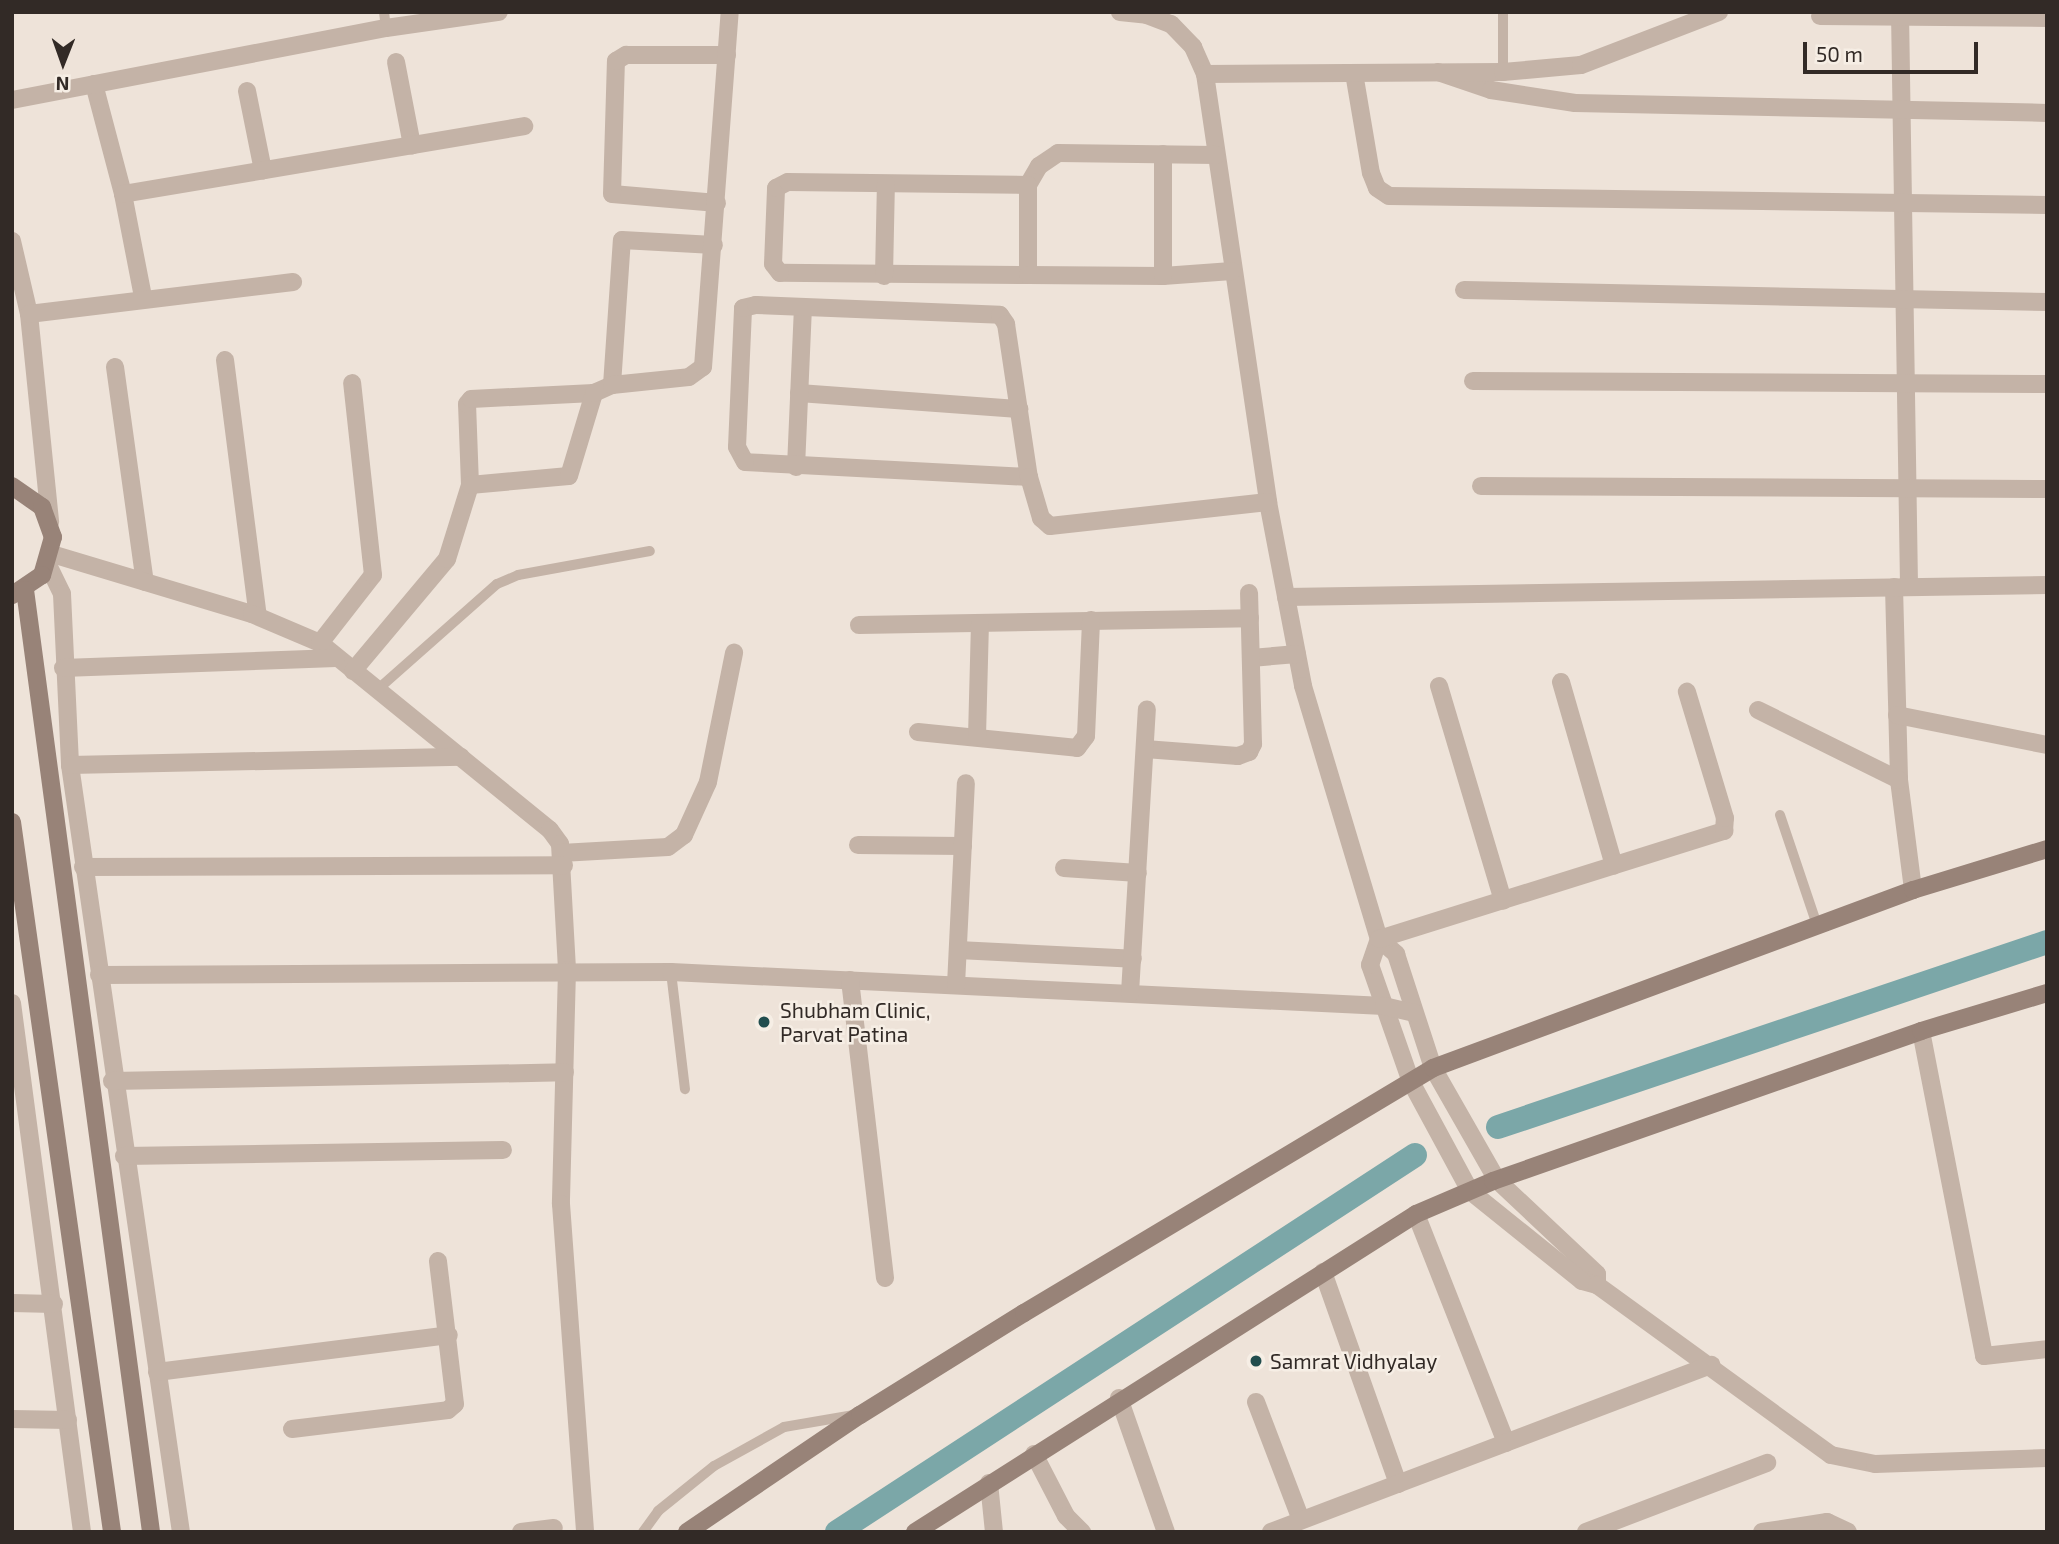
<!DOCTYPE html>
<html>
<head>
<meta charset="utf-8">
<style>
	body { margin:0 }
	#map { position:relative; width:2059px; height:1544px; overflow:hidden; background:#eee3d9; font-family:"Exo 2",sans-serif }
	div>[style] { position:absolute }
	.canal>* { height:24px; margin:-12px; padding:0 12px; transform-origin:12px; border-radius:12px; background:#7ba7a8 }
	.lane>* { height:10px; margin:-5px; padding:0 5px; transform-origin:5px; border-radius:5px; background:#c4b3a7 }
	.street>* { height:18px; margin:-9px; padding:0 9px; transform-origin:9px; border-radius:9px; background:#c4b3a7 }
	.secondary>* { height:18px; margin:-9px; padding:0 9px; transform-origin:9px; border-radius:9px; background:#988378 }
	.dots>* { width:19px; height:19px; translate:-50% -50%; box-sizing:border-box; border:4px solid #f6eee5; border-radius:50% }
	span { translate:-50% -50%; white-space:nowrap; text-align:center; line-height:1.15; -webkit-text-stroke:5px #f6eee5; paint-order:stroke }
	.poi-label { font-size:21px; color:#322a26 }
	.left { translate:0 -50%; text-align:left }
	.frame { position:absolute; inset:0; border:14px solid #322a26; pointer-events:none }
	.north { position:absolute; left:28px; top:28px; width:70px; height:70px; -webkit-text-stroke:5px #f6eee5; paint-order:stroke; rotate:181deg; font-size:19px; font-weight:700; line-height:28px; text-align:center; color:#322a26 }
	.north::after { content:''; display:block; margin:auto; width:24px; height:32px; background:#322a26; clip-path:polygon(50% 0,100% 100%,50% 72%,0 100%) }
	.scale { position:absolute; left:1803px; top:42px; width:175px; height:32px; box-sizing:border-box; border:4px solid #322a26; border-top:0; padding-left:9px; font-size:21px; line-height:24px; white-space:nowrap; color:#322a26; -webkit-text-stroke:5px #f6eee5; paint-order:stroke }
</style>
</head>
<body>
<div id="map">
	<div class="canal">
		<div style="left:1498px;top:1127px;width:579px;rotate:-18.62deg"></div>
		<div style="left:837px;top:1532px;width:690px;rotate:-33.11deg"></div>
	</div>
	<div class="lane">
		<div style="left:384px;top:12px;width:16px;rotate:83deg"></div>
		<div style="left:1503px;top:12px;width:60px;rotate:90deg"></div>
		<div style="left:377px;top:690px;width:160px;rotate:-41.5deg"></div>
		<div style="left:497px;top:584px;width:23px;rotate:-23deg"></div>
		<div style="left:518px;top:575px;width:134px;rotate:-10.3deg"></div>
		<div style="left:1780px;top:815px;width:116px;rotate:71.4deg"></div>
		<div style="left:671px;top:972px;width:118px;rotate:83.2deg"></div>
		<div style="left:643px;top:1532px;width:26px;rotate:-54deg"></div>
		<div style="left:658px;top:1511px;width:72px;rotate:-38.8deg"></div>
		<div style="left:714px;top:1466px;width:80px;rotate:-29.1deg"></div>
		<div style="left:784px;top:1427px;width:71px;rotate:-9.7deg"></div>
	</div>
	<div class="street">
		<div style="left:1120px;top:12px;width:27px;rotate:6deg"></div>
		<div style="left:1147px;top:15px;width:26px;rotate:21deg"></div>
		<div style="left:1171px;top:24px;width:32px;rotate:46deg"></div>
		<div style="left:1193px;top:47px;width:30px;rotate:66deg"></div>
		<div style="left:1205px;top:74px;width:433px;rotate:81.6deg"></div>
		<div style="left:1268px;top:502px;width:187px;rotate:79.2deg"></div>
		<div style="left:1303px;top:686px;width:264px;rotate:73.3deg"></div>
		<div style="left:1379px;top:939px;width:23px;rotate:41deg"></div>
		<div style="left:1396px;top:954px;width:120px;rotate:72deg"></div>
		<div style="left:1433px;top:1068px;width:129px;rotate:60.3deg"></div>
		<div style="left:1497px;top:1180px;width:137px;rotate:43.2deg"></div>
		<div style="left:1597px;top:1274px;width:11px;rotate:90deg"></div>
		<div style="left:1597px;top:1285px;width:16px;rotate:-165deg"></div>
		<div style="left:1582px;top:1281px;width:144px;rotate:-141.2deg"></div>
		<div style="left:1470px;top:1191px;width:124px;rotate:-118.4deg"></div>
		<div style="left:1411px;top:1082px;width:124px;rotate:-109.3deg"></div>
		<div style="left:1370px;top:965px;width:28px;rotate:-71deg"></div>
		<div style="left:1900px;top:12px;width:575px;rotate:89.1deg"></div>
		<div style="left:1820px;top:16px;width:227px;rotate:0.5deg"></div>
		<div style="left:396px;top:62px;width:85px;rotate:79.1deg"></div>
		<div style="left:1438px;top:72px;width:56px;rotate:18.8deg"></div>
		<div style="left:1491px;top:90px;width:85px;rotate:8.8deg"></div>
		<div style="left:1575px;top:103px;width:472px;rotate:1.2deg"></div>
		<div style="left:1354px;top:73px;width:101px;rotate:80.4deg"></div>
		<div style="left:1371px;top:173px;width:16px;rotate:68deg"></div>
		<div style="left:1377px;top:188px;width:14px;rotate:34deg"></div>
		<div style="left:1389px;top:196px;width:658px;rotate:0.78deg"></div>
		<div style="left:1205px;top:74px;width:298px;rotate:-0.4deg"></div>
		<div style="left:1503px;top:72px;width:78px;rotate:-5.1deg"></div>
		<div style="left:1581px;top:65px;width:148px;rotate:-21deg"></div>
		<div style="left:94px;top:84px;width:114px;rotate:75.2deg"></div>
		<div style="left:123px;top:194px;width:105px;rotate:79deg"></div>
		<div style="left:247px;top:91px;width:81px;rotate:78.6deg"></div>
		<div style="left:12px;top:100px;width:381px;rotate:-10.9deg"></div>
		<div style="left:386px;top:28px;width:114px;rotate:-8.1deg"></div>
		<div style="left:1028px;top:185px;width:22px;rotate:-60deg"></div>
		<div style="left:1039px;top:166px;width:23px;rotate:-34deg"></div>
		<div style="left:1058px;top:153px;width:158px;rotate:0.7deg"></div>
		<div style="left:123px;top:194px;width:407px;rotate:-9.6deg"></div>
		<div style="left:717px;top:203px;width:105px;rotate:-175.1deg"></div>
		<div style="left:612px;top:194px;width:133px;rotate:-88.3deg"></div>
		<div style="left:616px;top:61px;width:12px;rotate:-31deg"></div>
		<div style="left:626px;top:55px;width:101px"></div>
		<div style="left:12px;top:241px;width:75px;rotate:76.9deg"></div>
		<div style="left:29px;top:314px;width:209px;rotate:84.2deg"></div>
		<div style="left:1028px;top:275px;width:248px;rotate:-179.5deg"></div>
		<div style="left:780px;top:273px;width:11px;rotate:-128deg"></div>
		<div style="left:773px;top:264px;width:76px;rotate:-87.7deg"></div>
		<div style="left:776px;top:188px;width:13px;rotate:-27deg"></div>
		<div style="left:788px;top:182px;width:240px;rotate:0.7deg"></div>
		<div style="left:1028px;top:185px;width:90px;rotate:90deg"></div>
		<div style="left:1028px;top:275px;width:135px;rotate:0.4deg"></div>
		<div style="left:1163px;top:276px;width:69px;rotate:-4.1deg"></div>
		<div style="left:884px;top:276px;width:92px;rotate:-88.8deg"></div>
		<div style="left:1163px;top:276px;width:122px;rotate:-90deg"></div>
		<div style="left:1464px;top:290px;width:583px;rotate:1.18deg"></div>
		<div style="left:29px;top:314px;width:266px;rotate:-6.9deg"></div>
		<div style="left:225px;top:360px;width:258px;rotate:82.7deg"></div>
		<div style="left:115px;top:367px;width:217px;rotate:82.1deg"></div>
		<div style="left:1473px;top:381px;width:574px;rotate:0.3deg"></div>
		<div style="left:612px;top:385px;width:145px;rotate:-86.1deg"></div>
		<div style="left:622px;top:240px;width:92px;rotate:3.1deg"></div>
		<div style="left:799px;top:393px;width:221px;rotate:4.2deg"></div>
		<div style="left:796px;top:467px;width:160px;rotate:-87.5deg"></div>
		<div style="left:1029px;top:477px;width:284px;rotate:-177deg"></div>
		<div style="left:745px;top:462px;width:17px;rotate:-118deg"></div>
		<div style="left:737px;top:447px;width:139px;rotate:-87.5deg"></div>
		<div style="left:743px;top:308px;width:13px;rotate:-13deg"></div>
		<div style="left:756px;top:305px;width:244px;rotate:2.3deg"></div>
		<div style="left:1000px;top:315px;width:11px;rotate:56deg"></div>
		<div style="left:1006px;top:324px;width:155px;rotate:81.5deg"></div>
		<div style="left:1029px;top:477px;width:43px;rotate:73.7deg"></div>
		<div style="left:1041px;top:518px;width:12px;rotate:42deg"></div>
		<div style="left:1050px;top:526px;width:219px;rotate:-6.3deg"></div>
		<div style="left:470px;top:485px;width:81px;rotate:-92.1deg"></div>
		<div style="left:467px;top:404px;width:6px;rotate:-51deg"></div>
		<div style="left:471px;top:399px;width:123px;rotate:-2.8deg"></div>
		<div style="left:1481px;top:486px;width:566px;rotate:0.3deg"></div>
		<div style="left:52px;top:554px;width:209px;rotate:16.7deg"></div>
		<div style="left:252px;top:614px;width:74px;rotate:23.1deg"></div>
		<div style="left:320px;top:643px;width:296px;rotate:39.1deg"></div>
		<div style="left:550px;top:830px;width:17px;rotate:54deg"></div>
		<div style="left:560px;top:844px;width:126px;rotate:86.8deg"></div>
		<div style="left:567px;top:970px;width:234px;rotate:91.5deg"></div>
		<div style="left:561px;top:1204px;width:329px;rotate:85.8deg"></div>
		<div style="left:48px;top:565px;width:32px;rotate:64deg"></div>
		<div style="left:62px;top:594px;width:171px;rotate:87.3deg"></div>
		<div style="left:70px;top:765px;width:775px;rotate:81.77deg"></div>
		<div style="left:1894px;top:587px;width:193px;rotate:88.5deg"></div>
		<div style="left:1899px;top:780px;width:111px;rotate:82.7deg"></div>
		<div style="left:1286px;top:597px;width:761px;rotate:-0.9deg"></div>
		<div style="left:859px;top:625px;width:391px;rotate:-1deg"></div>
		<div style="left:320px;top:643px;width:86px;rotate:-52.1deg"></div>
		<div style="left:373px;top:575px;width:193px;rotate:-96.2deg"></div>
		<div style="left:1251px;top:658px;width:46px;rotate:-5deg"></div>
		<div style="left:63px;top:668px;width:273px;rotate:-2.1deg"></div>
		<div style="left:353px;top:671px;width:146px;rotate:-50deg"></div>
		<div style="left:447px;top:559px;width:77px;rotate:-72.7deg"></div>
		<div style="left:470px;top:485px;width:99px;rotate:-5.2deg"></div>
		<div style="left:569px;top:476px;width:87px;rotate:-73.2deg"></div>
		<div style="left:594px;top:393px;width:20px;rotate:-24deg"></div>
		<div style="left:612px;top:385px;width:77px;rotate:-5.9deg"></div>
		<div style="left:689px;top:377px;width:17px;rotate:-36deg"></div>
		<div style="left:703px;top:367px;width:356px;rotate:-85.7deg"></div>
		<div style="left:1561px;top:682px;width:191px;rotate:73.9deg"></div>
		<div style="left:1439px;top:686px;width:224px;rotate:73.4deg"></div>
		<div style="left:1758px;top:710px;width:157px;rotate:26.4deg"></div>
		<div style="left:1897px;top:715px;width:153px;rotate:11.3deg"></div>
		<div style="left:918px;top:732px;width:160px;rotate:5.7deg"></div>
		<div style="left:1077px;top:748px;width:15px;rotate:-53deg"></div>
		<div style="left:1086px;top:736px;width:116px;rotate:-87.5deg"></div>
		<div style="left:977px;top:737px;width:113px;rotate:-88.5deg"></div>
		<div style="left:1145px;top:749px;width:93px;rotate:4.3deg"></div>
		<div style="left:1238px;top:756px;width:12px;rotate:-20deg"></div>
		<div style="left:1249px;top:752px;width:9px;rotate:-63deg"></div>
		<div style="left:1253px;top:744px;width:151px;rotate:-91.5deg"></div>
		<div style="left:70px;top:765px;width:391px;rotate:-1.2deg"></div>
		<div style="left:858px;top:845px;width:105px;rotate:0.5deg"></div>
		<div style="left:561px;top:853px;width:107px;rotate:-3.2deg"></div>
		<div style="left:668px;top:847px;width:20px;rotate:-37deg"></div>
		<div style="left:684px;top:835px;width:58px;rotate:-65.6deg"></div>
		<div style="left:708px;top:782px;width:132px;rotate:-78.6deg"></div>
		<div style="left:83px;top:867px;width:481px;rotate:-0.2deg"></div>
		<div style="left:1064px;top:868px;width:74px;rotate:3.9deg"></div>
		<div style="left:1379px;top:939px;width:362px;rotate:-17.4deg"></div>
		<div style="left:1724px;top:831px;width:13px;rotate:-86deg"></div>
		<div style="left:1725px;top:818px;width:132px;rotate:-106.8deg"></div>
		<div style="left:958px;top:950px;width:175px;rotate:2.9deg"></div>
		<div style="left:99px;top:975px;width:572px;rotate:-0.3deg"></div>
		<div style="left:671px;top:972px;width:714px;rotate:2.73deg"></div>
		<div style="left:1384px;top:1006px;width:31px;rotate:13deg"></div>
		<div style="left:850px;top:980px;width:300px;rotate:83.3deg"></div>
		<div style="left:956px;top:985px;width:202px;rotate:-87.2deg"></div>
		<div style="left:1130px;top:993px;width:284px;rotate:-86.6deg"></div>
		<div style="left:12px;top:1003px;width:534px;rotate:82.46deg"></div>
		<div style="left:1921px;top:1031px;width:331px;rotate:79deg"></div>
		<div style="left:1984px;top:1356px;width:63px;rotate:-6.3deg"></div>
		<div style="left:112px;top:1081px;width:453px;rotate:-1.1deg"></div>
		<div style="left:124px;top:1156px;width:379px;rotate:-0.9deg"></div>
		<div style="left:1416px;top:1214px;width:246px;rotate:68.5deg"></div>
		<div style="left:1323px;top:1272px;width:225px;rotate:70.5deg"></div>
		<div style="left:1597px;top:1285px;width:289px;rotate:36deg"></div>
		<div style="left:1831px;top:1455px;width:45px;rotate:11.6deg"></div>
		<div style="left:1875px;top:1464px;width:172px;rotate:-2deg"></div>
		<div style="left:12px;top:1303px;width:42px;rotate:1.4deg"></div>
		<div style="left:157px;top:1372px;width:294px;rotate:-7.2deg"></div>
		<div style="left:1119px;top:1398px;width:142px;rotate:70.7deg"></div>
		<div style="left:1256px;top:1402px;width:126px;rotate:69.1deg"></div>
		<div style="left:12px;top:1419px;width:56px;rotate:1deg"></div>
		<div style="left:292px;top:1429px;width:157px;rotate:-6.9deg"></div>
		<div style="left:448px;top:1410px;width:9px;rotate:-41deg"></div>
		<div style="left:455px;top:1404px;width:144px;rotate:-96.8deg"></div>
		<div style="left:1034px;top:1454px;width:70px;rotate:62.7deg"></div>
		<div style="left:1066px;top:1516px;width:23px;rotate:45deg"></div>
		<div style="left:989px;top:1483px;width:49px;rotate:84.2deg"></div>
		<div style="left:521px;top:1532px;width:33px;rotate:-7deg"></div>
		<div style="left:1271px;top:1532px;width:471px;rotate:-20.8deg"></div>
		<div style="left:1586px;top:1532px;width:194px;rotate:-20.9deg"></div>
		<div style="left:1762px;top:1532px;width:66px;rotate:-8.7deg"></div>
		<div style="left:1827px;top:1522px;width:23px;rotate:25deg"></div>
	</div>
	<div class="secondary">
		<div style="left:12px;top:486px;width:37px;rotate:35deg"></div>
		<div style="left:42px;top:507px;width:32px;rotate:70deg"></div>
		<div style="left:53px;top:537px;width:40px;rotate:106deg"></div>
		<div style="left:42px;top:575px;width:36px;rotate:146deg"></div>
		<div style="left:25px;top:590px;width:950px;rotate:82.38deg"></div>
		<div style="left:12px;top:822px;width:717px;rotate:81.98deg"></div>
		<div style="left:687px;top:1532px;width:209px;rotate:-34.1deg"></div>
		<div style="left:860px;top:1415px;width:193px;rotate:-31.9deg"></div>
		<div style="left:1024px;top:1313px;width:477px;rotate:-30.9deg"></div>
		<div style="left:1433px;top:1068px;width:512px;rotate:-20.35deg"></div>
		<div style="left:1913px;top:890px;width:140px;rotate:-17deg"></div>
		<div style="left:915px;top:1532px;width:593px;rotate:-32.4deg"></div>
		<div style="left:1416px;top:1214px;width:84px;rotate:-23.2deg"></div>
		<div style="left:1493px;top:1181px;width:454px;rotate:-19.3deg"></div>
		<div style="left:1921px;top:1031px;width:132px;rotate:-16.8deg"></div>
	</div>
	<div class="dots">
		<div style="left:764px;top:1022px;background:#214d4e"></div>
		<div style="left:1256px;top:1361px;background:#214d4e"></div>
	</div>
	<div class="poi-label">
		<span class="left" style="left:780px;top:1022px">Shubham Clinic,<br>Parvat Patina</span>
		<span class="left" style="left:1270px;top:1361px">Samrat Vidhyalay</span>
	</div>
	<div class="frame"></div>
	<div class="north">N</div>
	<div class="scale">50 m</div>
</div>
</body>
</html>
